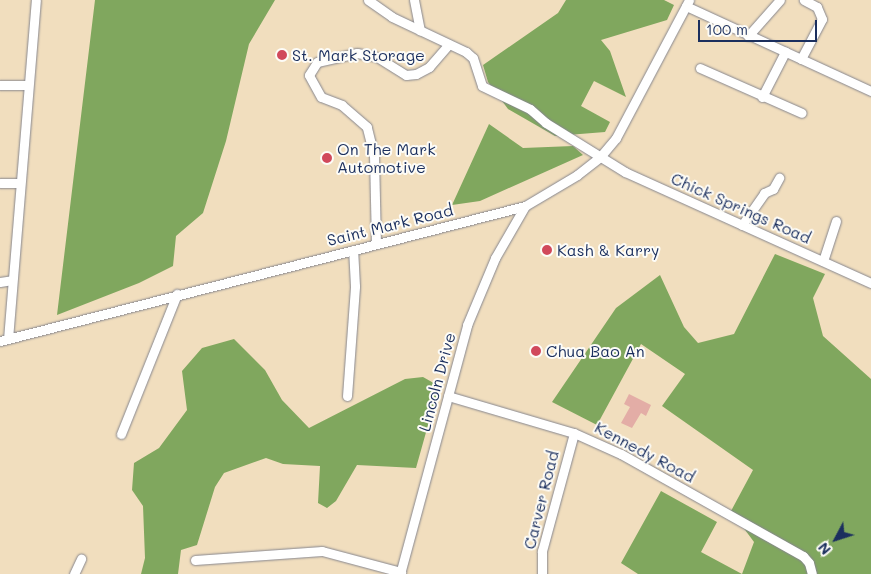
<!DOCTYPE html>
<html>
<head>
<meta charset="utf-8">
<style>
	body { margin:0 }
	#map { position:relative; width:871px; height:574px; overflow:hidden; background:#f1debe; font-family:Mali,sans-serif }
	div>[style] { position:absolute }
	.forest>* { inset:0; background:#80a75e }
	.building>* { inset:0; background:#e3ada6 }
	.roads { filter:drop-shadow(0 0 1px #86868e) drop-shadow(0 0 1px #86868e) }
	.minor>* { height:9px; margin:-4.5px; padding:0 4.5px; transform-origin:4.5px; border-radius:4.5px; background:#fff }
	.dots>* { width:14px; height:14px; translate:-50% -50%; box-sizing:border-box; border:2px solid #fdfcf7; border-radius:50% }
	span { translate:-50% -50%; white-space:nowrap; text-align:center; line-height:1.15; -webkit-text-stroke:4px #fdfcf7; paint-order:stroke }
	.poi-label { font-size:16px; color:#1b2f5e }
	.left { translate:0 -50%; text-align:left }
	.street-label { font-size:16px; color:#1b2f5e }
	.north { position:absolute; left:811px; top:514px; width:50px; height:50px; -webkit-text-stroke:4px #fdfcf7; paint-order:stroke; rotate:230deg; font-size:14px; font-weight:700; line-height:20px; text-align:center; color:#1b2f5e }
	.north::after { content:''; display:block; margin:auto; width:18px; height:22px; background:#1b2f5e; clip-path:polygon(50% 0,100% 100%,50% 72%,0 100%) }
	.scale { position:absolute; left:698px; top:20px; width:119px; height:22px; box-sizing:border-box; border:2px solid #1b2f5e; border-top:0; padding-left:6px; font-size:15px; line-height:18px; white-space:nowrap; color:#1b2f5e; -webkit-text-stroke:4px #fdfcf7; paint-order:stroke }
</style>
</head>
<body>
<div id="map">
	<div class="forest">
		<div style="clip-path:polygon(95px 0,275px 0,249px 44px,226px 141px,203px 213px,176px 236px,173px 266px,139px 283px,57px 315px)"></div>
		<div style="clip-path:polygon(566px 0,664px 0,674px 5px,667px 20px,601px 40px,610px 51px,626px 97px,594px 81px,581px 106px,610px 122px,605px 132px,555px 136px,508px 109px,488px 82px,483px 65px,558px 13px)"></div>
		<div style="clip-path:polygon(489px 124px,523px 148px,573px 146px,583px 155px,480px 201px,452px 205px)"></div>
		<div style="clip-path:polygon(775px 254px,825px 274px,813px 298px,823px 336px,871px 379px,871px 574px,742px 574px,754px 542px,731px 511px,753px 470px,662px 406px,685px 374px,641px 344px,597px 425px,552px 402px,616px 308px,660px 275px,684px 327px,698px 343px,734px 334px)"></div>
		<div style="clip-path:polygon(234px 339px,265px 370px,282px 400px,309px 428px,405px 379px,423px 377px,439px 386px,416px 468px,357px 465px,336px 501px,327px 508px,318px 503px,320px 466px,283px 464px,266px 458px,224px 473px,215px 487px,197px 545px,181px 550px,178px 574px,141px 574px,145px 558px,143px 506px,132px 490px,134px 463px,159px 448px,187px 410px,182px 371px,202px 348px)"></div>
		<div style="clip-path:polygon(661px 491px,717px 522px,701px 552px,742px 574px,638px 574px,621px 563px)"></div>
	</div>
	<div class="building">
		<div style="clip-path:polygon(629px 394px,651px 405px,646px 416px,641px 413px,632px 428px,621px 423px,630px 407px,624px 404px)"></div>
	</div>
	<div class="roads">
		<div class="minor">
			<div style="left:368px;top:0;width:29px;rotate:35deg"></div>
			<div style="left:392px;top:17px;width:82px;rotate:25.3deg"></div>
			<div style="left:466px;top:52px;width:9px;rotate:41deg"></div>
			<div style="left:473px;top:58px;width:29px;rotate:72deg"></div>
			<div style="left:482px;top:86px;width:53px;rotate:25.6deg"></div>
			<div style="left:530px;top:109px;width:21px;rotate:41deg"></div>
			<div style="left:546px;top:123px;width:93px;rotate:31.8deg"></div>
			<div style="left:625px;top:172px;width:270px;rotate:24.3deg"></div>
			<div style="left:414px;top:0;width:31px;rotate:79deg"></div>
			<div style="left:686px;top:6px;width:204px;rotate:24.7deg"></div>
			<div style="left:748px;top:36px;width:48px;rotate:-48.4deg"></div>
			<div style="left:801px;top:59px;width:45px;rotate:-62.3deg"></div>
			<div style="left:822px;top:19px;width:13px;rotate:-113deg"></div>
			<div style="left:817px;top:7px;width:15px;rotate:-152deg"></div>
			<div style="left:700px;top:68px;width:111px;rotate:23.8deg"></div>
			<div style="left:0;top:85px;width:28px"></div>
			<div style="left:762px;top:97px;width:51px;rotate:-62.9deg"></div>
			<div style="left:0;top:183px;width:20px"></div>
			<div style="left:742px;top:225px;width:39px;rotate:-55deg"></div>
			<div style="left:764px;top:193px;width:10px;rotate:-24deg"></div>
			<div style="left:773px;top:189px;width:13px;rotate:-61deg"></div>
			<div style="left:376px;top:244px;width:88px;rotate:-91.3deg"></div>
			<div style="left:374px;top:156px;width:30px;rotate:-104deg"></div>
			<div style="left:367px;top:127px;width:33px;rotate:-139deg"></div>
			<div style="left:342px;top:105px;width:22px;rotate:-159deg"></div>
			<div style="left:321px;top:97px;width:25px;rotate:-119deg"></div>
			<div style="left:309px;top:75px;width:15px;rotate:-58deg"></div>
			<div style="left:317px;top:62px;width:41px;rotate:-12.7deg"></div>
			<div style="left:357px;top:53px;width:20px;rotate:11deg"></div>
			<div style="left:377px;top:57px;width:34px;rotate:32deg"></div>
			<div style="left:406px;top:75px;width:10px;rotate:-6deg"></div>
			<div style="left:416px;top:74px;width:15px;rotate:-28deg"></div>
			<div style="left:429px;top:67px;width:30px;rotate:-49deg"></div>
			<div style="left:823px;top:261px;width:42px;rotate:-72deg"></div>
			<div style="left:0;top:282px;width:12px;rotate:-9deg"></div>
			<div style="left:8px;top:339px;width:340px;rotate:-85.3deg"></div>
			<div style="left:0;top:341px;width:542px;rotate:-14.42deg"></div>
			<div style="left:525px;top:206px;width:61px;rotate:-30.8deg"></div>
			<div style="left:577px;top:175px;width:29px;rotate:-38deg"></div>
			<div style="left:600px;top:157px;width:25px;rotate:-50deg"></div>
			<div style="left:616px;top:138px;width:156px;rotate:-62.1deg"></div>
			<div style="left:347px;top:396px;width:110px;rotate:-85.8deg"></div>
			<div style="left:355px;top:286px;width:36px;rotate:-93deg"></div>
			<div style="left:448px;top:396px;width:131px;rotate:16.4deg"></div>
			<div style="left:574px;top:433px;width:51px;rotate:24.1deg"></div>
			<div style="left:621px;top:454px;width:209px;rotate:29.3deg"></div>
			<div style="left:803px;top:556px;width:9px;rotate:49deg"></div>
			<div style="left:809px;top:563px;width:11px;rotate:75deg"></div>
			<div style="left:121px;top:434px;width:151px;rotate:-68.2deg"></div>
			<div style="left:195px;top:560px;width:127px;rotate:-4.1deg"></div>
			<div style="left:322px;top:551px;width:82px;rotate:14.9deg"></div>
			<div style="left:74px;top:574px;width:17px;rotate:-65deg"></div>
			<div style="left:400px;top:574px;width:258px;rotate:-74.9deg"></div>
			<div style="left:467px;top:325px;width:73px;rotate:-67.3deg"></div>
			<div style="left:495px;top:258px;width:60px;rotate:-60deg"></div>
			<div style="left:542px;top:574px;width:23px;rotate:-90deg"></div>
			<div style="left:542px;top:551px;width:122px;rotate:-74.8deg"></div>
		</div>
	</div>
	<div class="dots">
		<div style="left:282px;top:55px;background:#d1495b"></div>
		<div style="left:327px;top:158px;background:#d1495b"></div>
		<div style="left:547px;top:250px;background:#d1495b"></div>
		<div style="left:536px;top:351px;background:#d1495b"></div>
	</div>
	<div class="poi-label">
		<span class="left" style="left:292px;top:55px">St. Mark Storage</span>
		<span class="left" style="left:337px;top:158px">On The Mark<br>Automotive</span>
		<span class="left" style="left:557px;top:250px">Kash &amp; Karry</span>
		<span class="left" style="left:546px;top:351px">Chua Bao An</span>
	</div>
	<div class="street-label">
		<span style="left:741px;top:208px;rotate:24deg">Chick Springs Road</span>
		<span style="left:390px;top:225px;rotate:-14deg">Saint Mark Road</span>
		<span style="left:437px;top:382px;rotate:-75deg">Lincoln Drive</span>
		<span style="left:645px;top:452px;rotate:28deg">Kennedy Road</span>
		<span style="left:541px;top:500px;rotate:-76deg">Carver Road</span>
	</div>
	<div class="north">N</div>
	<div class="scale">100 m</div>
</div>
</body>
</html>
